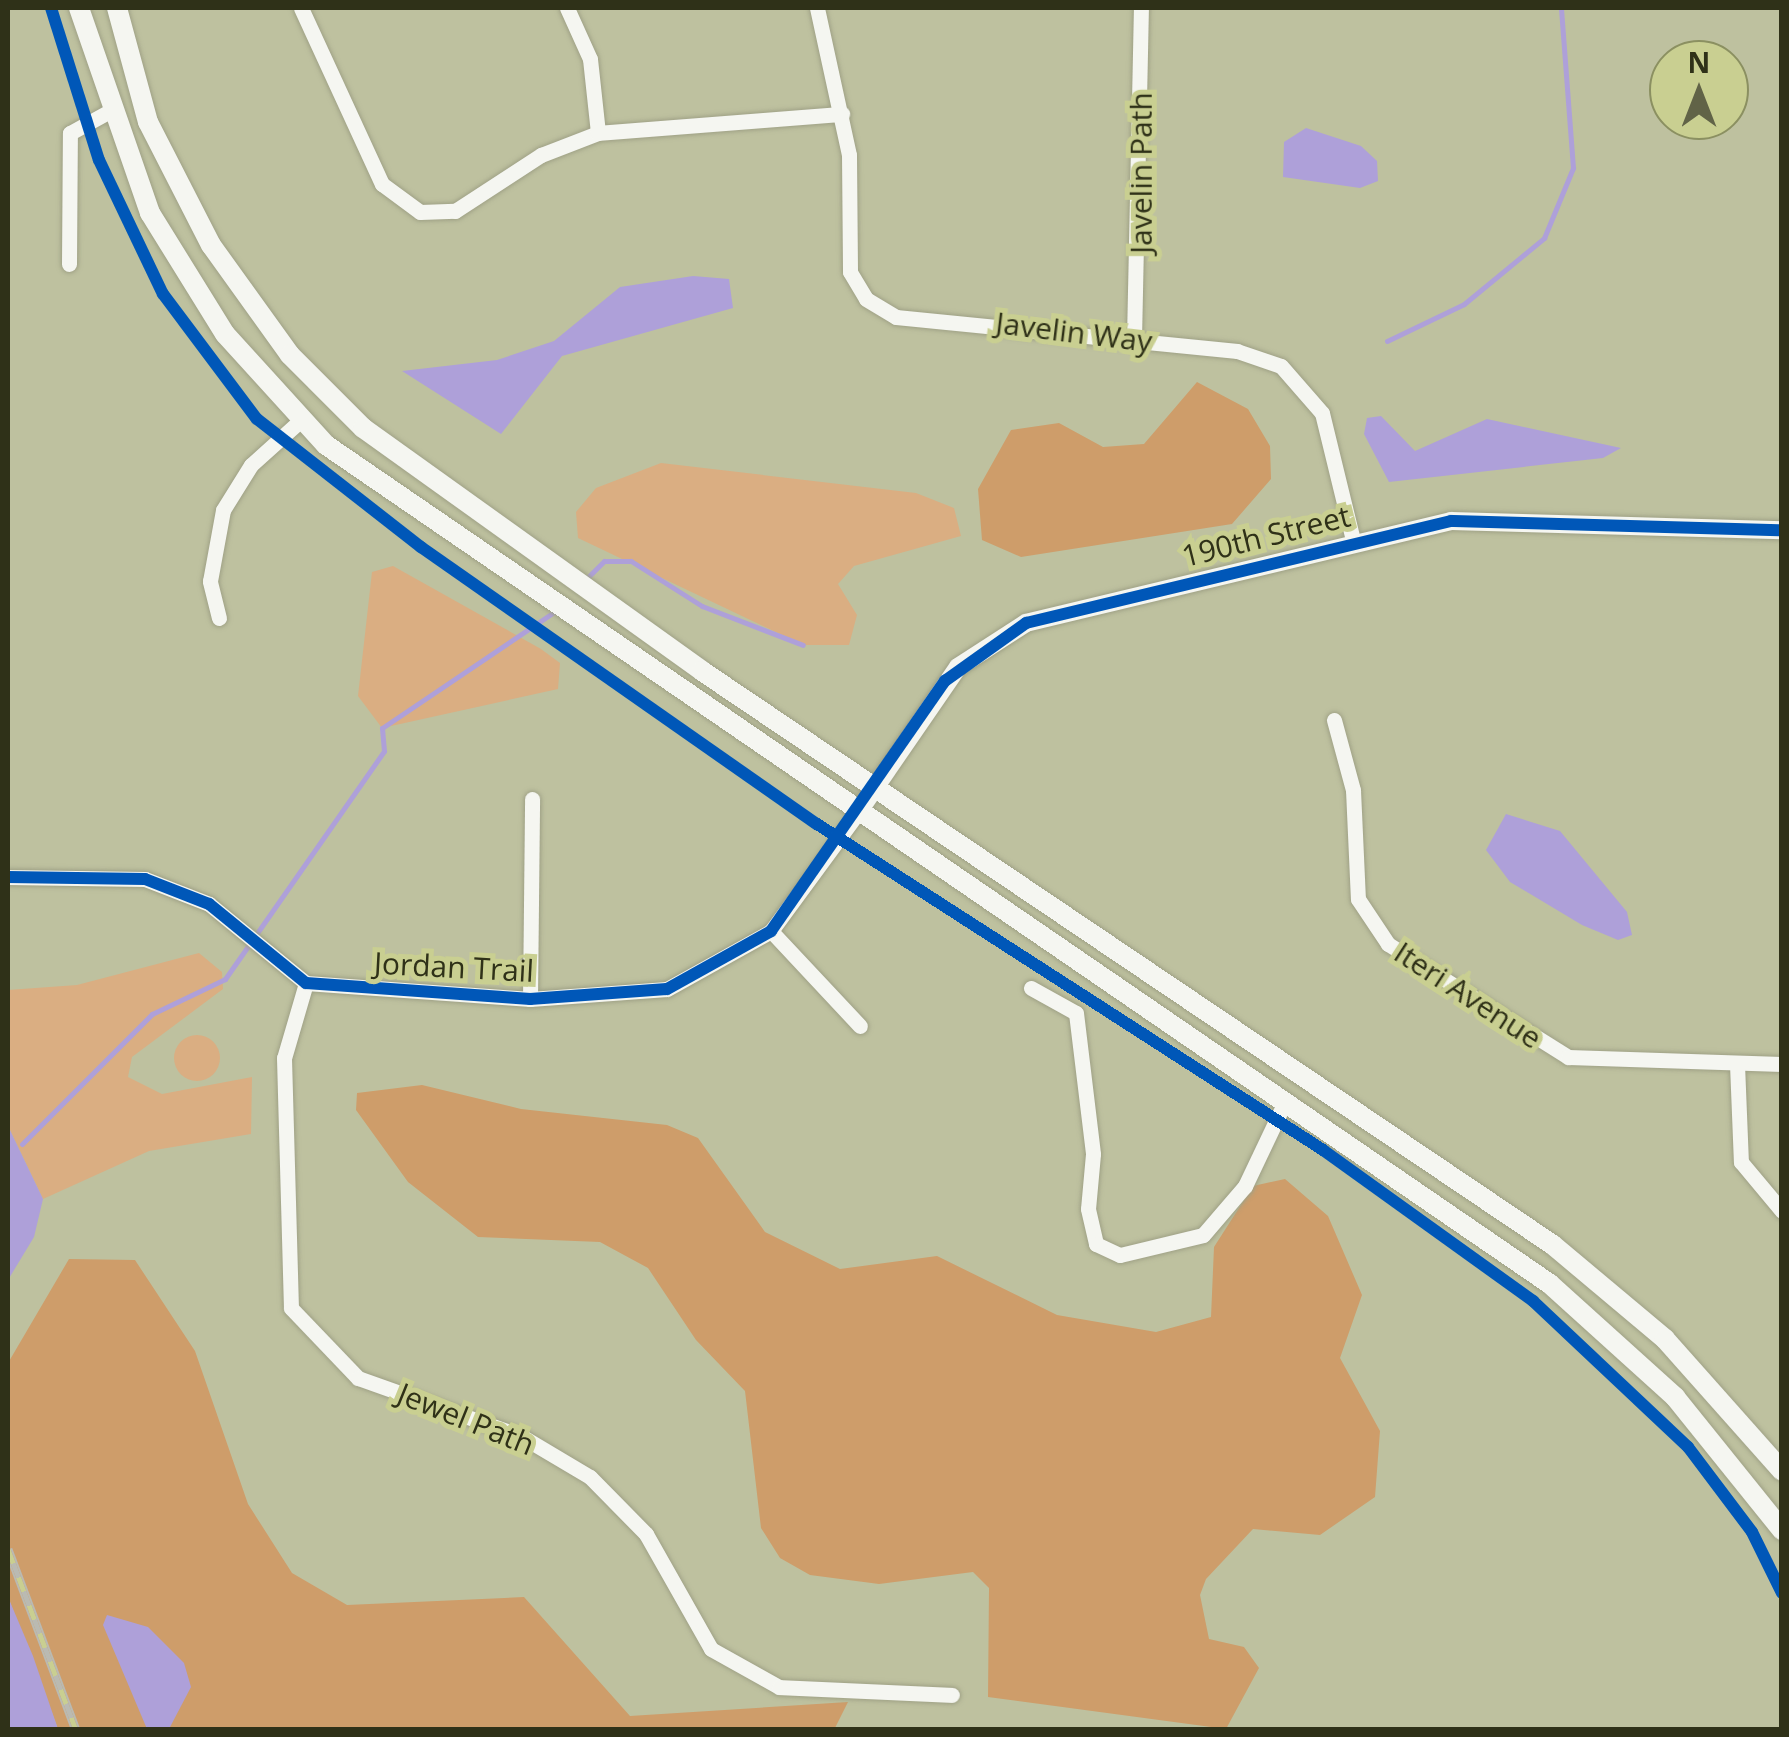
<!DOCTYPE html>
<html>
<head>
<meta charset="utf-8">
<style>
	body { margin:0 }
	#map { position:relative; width:1789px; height:1737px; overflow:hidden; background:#bec19f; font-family:"Open Sans",sans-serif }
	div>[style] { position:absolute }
	.green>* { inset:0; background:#daae82 }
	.round { border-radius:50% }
	.forest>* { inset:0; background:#ce9d6a }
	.water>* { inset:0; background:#aea0d9 }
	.stream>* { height:5px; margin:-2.5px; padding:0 2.5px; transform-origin:2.5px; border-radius:2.5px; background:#aea0d9 }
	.roads { filter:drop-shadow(0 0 2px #9fa186) drop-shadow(0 0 2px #9fa186) }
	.minor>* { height:15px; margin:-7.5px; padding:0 7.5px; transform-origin:7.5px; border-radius:7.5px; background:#f5f6f1 }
	.tertiary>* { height:18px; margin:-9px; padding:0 9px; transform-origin:9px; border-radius:9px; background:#f5f6f1 }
	.secondary>* { height:20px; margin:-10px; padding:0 10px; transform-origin:10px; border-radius:10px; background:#f5f6f1 }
	.rail>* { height:9px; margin-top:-4.5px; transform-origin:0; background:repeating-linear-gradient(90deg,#c9cf91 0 15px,#babab2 0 30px); box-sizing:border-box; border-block:2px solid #babab2 }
	.cycleway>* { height:12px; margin:-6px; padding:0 6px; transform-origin:6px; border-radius:6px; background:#0057b8 }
	span { translate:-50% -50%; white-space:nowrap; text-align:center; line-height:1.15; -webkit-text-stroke:10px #c9cf91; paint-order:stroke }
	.street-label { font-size:30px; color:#2f3118 }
	.frame { position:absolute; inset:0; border:10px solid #2f3118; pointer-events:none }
	.north { position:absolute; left:1649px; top:40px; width:100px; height:100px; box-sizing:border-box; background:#c9cf91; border:2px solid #8b9061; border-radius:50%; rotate:0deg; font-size:28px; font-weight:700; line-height:40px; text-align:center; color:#2f3118 }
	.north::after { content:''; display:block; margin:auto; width:35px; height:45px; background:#616347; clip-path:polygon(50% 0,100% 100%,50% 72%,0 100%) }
</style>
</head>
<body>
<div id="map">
	<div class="green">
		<div style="clip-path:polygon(661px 463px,916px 493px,954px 508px,961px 536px,854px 566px,838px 584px,857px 615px,849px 645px,803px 645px,578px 538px,576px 512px,596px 488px)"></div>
		<div style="clip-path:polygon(393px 566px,541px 649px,560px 663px,558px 689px,382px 728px,358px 696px,372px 572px)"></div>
		<div style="clip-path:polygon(199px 953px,222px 972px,223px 989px,132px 1057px,128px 1077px,162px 1094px,252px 1077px,251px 1134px,149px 1151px,43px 1199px,8px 1126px,8px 990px,77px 985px)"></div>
		<div class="round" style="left:174px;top:1035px;width:46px;height:46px"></div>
	</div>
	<div class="forest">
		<div style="clip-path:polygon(1197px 382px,1248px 409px,1270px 446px,1271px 479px,1232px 524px,1021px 557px,982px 540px,978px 489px,1011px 430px,1059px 423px,1103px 447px,1144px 444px)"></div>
		<div style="clip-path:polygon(422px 1085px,521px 1109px,667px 1125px,698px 1138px,765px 1232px,840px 1269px,937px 1256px,1057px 1315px,1156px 1332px,1211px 1317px,1214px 1247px,1253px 1186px,1285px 1179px,1328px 1216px,1362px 1295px,1340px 1358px,1380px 1431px,1375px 1497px,1320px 1535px,1253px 1529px,1206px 1579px,1200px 1595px,1209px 1639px,1244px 1647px,1259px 1668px,1226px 1729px,988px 1697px,989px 1588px,973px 1572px,879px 1584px,810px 1575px,780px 1558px,761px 1528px,745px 1391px,696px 1340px,648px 1268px,600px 1242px,478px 1237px,408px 1182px,356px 1110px,357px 1093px)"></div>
		<div style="clip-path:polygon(69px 1259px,135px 1260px,195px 1351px,248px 1504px,292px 1573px,347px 1605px,524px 1597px,630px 1716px,848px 1702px,834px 1730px,58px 1729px,8px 1597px,8px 1363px)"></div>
	</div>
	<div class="water">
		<div style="clip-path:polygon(1306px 128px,1361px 146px,1377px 161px,1378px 181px,1360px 188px,1283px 177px,1284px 142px)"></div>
		<div style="clip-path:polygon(693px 276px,729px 279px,733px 308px,562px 356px,501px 434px,402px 371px,497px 360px,554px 341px,620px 287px)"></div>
		<div style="clip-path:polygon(1381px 416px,1415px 451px,1487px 419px,1621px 448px,1603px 458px,1389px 482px,1364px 434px,1367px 418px)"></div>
		<div style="clip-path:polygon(1506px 814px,1560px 831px,1627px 912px,1632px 935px,1618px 940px,1582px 925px,1510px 882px,1486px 850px)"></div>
		<div style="clip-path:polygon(8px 1126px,43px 1199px,34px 1237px,8px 1280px)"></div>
		<div style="clip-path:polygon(8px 1597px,33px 1656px,58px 1729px,8px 1729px)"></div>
		<div style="clip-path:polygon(107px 1615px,148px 1627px,184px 1663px,191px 1687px,169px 1729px,147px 1729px,103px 1625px)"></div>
	</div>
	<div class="stream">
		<div style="left:1387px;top:341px;width:85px;rotate:-25.7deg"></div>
		<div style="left:1464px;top:304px;width:104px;rotate:-39.5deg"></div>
		<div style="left:1544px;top:238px;width:76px;rotate:-67.5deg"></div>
		<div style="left:1573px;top:168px;width:160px;rotate:-94.3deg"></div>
		<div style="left:585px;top:580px;width:27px;rotate:-45deg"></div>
		<div style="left:604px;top:561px;width:27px"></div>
		<div style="left:631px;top:561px;width:84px;rotate:32.4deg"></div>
		<div style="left:702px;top:606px;width:108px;rotate:21.1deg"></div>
		<div style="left:22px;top:1144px;width:184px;rotate:-45deg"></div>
		<div style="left:152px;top:1014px;width:81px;rotate:-25.6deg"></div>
		<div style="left:225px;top:979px;width:278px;rotate:-55.1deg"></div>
		<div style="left:384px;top:751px;width:23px;rotate:-95deg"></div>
		<div style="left:382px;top:728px;width:211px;rotate:-34deg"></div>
	</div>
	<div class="roads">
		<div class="minor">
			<div style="left:301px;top:8px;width:194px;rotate:65.3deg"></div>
			<div style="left:382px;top:184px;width:47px;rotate:36.4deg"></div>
			<div style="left:420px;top:212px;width:35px;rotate:-2deg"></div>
			<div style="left:455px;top:211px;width:103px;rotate:-33.1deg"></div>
			<div style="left:541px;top:155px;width:61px;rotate:-21.1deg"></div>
			<div style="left:598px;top:133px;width:245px;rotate:-4.5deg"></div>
			<div style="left:567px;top:8px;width:56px;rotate:65.7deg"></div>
			<div style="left:590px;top:59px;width:74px;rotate:83.8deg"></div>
			<div style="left:817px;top:8px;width:150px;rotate:77.7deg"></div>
			<div style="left:849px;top:155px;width:117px;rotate:89.5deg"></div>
			<div style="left:850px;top:272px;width:31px;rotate:59deg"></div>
			<div style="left:866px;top:299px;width:35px;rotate:31deg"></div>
			<div style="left:896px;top:317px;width:343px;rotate:5.7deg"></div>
			<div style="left:1237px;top:351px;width:46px;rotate:18.8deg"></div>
			<div style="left:1281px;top:366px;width:62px;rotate:48.9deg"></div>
			<div style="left:1322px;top:413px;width:131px;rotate:76.3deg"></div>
			<div style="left:69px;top:264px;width:131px;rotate:-89.6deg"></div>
			<div style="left:70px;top:133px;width:43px;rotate:-28.9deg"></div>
			<div style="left:1134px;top:339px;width:331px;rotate:-88.8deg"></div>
			<div style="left:219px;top:618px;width:38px;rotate:-104deg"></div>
			<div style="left:210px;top:581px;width:72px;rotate:-79.6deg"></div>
			<div style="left:223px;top:510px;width:53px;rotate:-58.1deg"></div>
			<div style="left:251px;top:465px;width:67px;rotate:-42deg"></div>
			<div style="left:1334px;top:720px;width:73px;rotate:74.8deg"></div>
			<div style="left:1353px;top:790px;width:109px;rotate:87.4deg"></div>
			<div style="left:1358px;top:899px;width:54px;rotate:56.3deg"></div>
			<div style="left:1388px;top:944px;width:213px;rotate:32.1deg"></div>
			<div style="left:1568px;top:1057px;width:214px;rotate:1.9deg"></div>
			<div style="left:8px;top:877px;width:137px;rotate:0.8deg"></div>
			<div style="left:145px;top:879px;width:69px;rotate:21.3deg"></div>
			<div style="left:209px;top:904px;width:125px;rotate:39.2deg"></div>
			<div style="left:306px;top:983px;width:225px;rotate:4.1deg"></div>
			<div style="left:530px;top:999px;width:137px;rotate:-4.2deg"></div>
			<div style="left:667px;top:989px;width:119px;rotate:-29.1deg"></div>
			<div style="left:771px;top:931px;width:145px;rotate:-53.7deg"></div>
			<div style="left:771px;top:931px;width:130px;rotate:46.9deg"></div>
			<div style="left:306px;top:983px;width:78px;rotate:106.3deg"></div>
			<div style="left:284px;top:1058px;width:250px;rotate:88.4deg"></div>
			<div style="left:291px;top:1308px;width:97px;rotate:46.3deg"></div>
			<div style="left:358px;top:1378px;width:173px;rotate:19.6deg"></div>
			<div style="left:521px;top:1436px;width:80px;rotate:30.7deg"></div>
			<div style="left:590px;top:1477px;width:80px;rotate:45.5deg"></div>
			<div style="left:646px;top:1534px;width:132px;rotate:60.5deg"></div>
			<div style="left:711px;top:1649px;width:78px;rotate:29.2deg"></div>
			<div style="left:779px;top:1687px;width:173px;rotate:2.6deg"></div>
			<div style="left:1031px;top:988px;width:51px;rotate:29.1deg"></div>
			<div style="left:1076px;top:1013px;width:142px;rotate:83.1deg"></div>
			<div style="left:1093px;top:1154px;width:55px;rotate:95.2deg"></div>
			<div style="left:1088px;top:1209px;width:36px;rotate:77deg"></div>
			<div style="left:1096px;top:1244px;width:26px;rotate:25deg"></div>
			<div style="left:1120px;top:1255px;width:85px;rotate:-13.5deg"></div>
			<div style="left:1203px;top:1235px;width:65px;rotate:-49.4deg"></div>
			<div style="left:1245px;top:1186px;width:91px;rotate:-64.6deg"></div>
			<div style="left:530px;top:999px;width:200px;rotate:-89.4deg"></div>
			<div style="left:1737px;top:1064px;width:98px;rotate:87.7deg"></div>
			<div style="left:1741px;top:1162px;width:64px;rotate:50.1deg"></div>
		</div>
		<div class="tertiary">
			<div style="left:857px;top:814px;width:178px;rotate:-55.5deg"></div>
			<div style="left:958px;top:667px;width:81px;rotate:-32.9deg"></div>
			<div style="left:1026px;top:623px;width:437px;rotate:-13.5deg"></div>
			<div style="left:1451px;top:521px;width:331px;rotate:1.6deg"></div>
		</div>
		<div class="secondary">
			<div style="left:79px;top:8px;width:217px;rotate:70.9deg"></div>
			<div style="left:150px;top:213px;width:142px;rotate:58.2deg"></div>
			<div style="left:225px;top:334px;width:150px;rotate:47.7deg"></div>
			<div style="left:326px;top:445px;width:1484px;rotate:34.43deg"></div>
			<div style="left:1550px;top:1284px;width:169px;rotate:42.1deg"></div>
			<div style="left:1675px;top:1397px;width:171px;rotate:51.2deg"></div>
			<div style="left:117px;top:8px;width:118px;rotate:74.8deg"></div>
			<div style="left:148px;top:122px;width:138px;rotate:62.9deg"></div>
			<div style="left:211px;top:245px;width:135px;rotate:54.3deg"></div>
			<div style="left:290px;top:355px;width:103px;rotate:45deg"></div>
			<div style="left:363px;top:428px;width:417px;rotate:35.6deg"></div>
			<div style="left:702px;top:671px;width:1026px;rotate:34deg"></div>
			<div style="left:1553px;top:1245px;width:146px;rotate:40deg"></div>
			<div style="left:1665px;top:1339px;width:176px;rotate:48.4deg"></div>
		</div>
	</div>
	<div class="rail">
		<div style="left:8px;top:1549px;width:193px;rotate:69.4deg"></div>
	</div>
	<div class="cycleway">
		<div style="left:51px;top:8px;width:159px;rotate:72.5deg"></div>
		<div style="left:99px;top:160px;width:148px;rotate:64.5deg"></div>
		<div style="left:163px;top:294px;width:156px;rotate:53.1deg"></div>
		<div style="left:257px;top:419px;width:208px;rotate:38deg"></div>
		<div style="left:421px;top:547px;width:483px;rotate:35deg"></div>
		<div style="left:817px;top:824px;width:602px;rotate:32.79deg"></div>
		<div style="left:1323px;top:1150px;width:259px;rotate:35.7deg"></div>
		<div style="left:1533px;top:1301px;width:213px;rotate:43.3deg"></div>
		<div style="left:1688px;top:1447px;width:106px;rotate:53deg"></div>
		<div style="left:1752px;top:1532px;width:68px;rotate:63.8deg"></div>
		<div style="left:8px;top:877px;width:137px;rotate:0.8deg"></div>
		<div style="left:145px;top:879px;width:69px;rotate:21.3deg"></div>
		<div style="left:209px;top:904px;width:125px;rotate:39.2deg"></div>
		<div style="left:306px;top:983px;width:225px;rotate:4.1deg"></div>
		<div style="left:530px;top:999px;width:137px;rotate:-4.2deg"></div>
		<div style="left:667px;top:989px;width:119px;rotate:-29.1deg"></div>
		<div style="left:771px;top:931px;width:305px;rotate:-55.2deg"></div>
		<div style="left:945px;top:681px;width:100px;rotate:-35.6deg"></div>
		<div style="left:1026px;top:623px;width:437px;rotate:-13.5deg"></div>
		<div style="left:1451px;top:521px;width:331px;rotate:1.6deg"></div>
	</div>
	<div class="street-label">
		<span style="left:1141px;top:173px;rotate:-90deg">Javelin Path</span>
		<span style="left:1074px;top:332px;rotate:7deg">Javelin Way</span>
		<span style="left:1266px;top:536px;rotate:-14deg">190th Street</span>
		<span style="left:454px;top:967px;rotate:3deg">Jordan Trail</span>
		<span style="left:1468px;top:995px;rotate:33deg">Iteri Avenue</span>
		<span style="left:466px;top:1419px;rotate:22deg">Jewel Path</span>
	</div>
	<div class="frame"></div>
	<div class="north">N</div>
</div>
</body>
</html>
